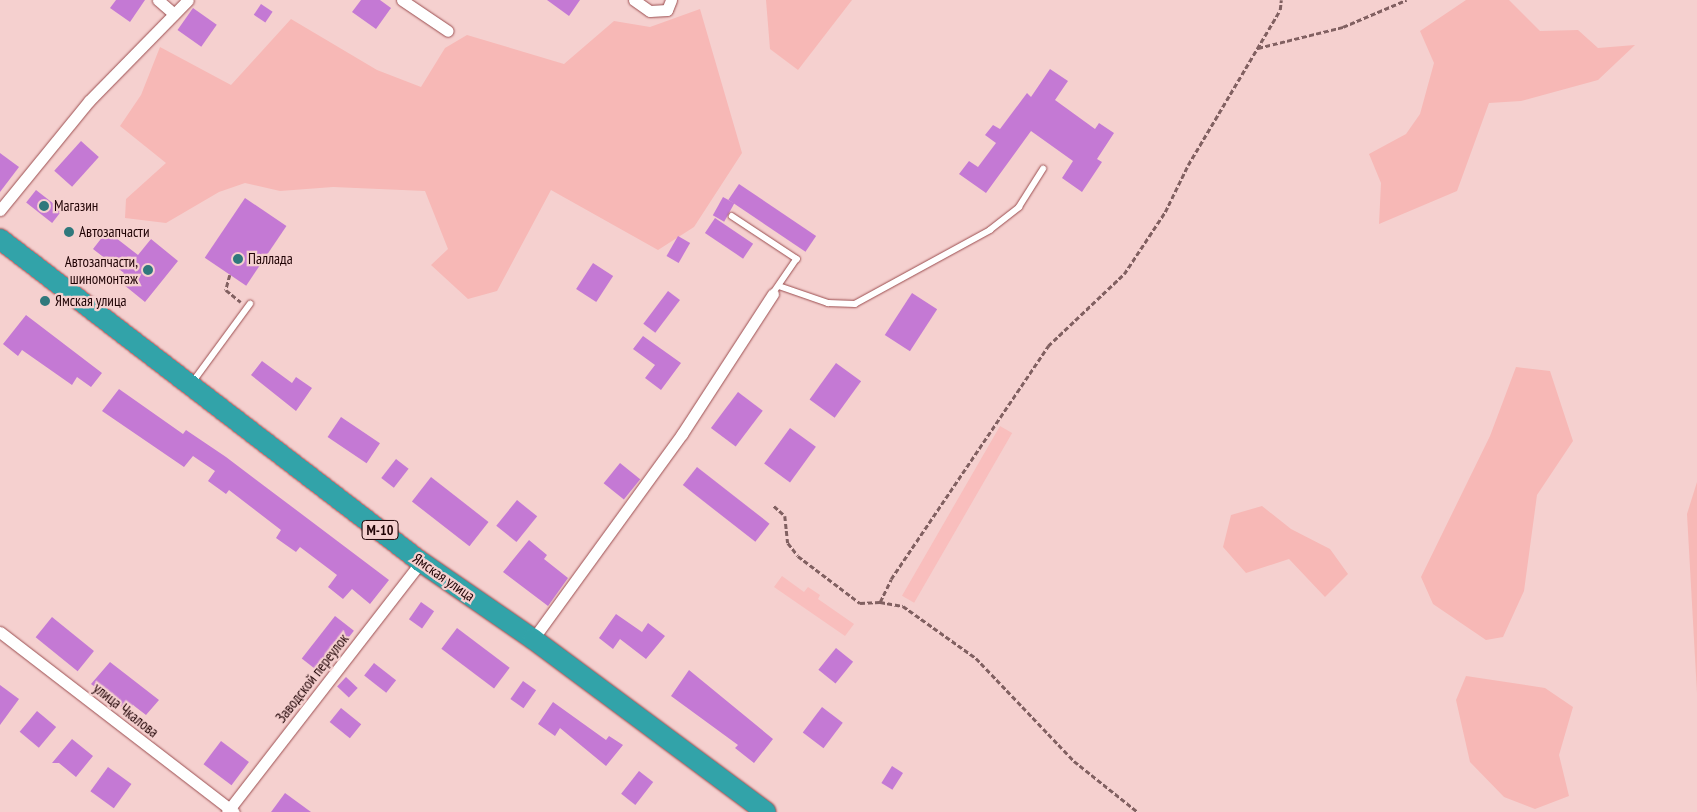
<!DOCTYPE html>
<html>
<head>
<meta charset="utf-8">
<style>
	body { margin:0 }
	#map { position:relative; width:1697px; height:812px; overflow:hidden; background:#f5d0cf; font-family:"PT Sans Narrow",sans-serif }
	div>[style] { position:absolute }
	.built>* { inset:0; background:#f9bebd; transform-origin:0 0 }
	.green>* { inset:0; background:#f7b8b6 }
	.building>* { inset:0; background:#c479d4; transform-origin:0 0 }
	.path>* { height:2.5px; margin-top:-1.25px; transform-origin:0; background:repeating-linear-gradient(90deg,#816061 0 5px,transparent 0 7.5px) }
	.roads { filter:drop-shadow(0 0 1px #9b4d4f) drop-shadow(0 0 1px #9b4d4f) }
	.lane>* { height:5.5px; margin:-2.75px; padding:0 2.75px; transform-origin:2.75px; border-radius:2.75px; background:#fff }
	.street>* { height:11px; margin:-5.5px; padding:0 5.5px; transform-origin:5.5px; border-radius:5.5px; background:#fff }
	.highway>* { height:20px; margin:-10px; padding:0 10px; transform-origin:10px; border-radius:10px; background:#32a3a9 }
	.dots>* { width:14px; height:14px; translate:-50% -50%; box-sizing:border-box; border:2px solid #f5d0cf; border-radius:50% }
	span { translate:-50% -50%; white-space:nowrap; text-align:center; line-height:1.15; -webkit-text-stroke:4.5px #f5d0cf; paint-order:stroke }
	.shield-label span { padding:1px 4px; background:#f5d0cf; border:1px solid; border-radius:4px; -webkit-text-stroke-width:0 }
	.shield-label { font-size:14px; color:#200305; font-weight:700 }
	.poi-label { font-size:15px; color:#200305 }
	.left { translate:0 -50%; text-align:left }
	.right { translate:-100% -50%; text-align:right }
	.street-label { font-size:15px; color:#200305 }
</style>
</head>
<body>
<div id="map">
	<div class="built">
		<div style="left:1000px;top:426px;width:14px;height:196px;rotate:30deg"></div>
		<div style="clip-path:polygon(782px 576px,804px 592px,808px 587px,820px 595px,818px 599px,854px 624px,845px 636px,774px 587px)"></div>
	</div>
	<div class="green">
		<div style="clip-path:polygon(766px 0,852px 0,798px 70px,770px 49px)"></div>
		<div style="clip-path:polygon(1466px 0,1509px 0,1540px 31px,1578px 30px,1598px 48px,1635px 45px,1598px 80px,1521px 101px,1489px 103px,1457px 191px,1379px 224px,1381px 183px,1369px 154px,1406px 134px,1420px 114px,1434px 63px,1420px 31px)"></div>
		<div style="clip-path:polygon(700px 9px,742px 153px,694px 227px,658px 250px,551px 190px,497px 291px,468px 299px,431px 265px,448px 249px,425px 191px,333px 187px,280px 191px,245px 183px,219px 192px,166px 223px,125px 218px,126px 199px,166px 163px,120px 126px,141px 95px,160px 47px,231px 85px,291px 19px,377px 70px,421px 87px,445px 48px,467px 35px,564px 64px,614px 21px,650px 27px)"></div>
		<div style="clip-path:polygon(1516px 367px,1550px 371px,1573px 441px,1537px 495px,1524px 591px,1503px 637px,1486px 640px,1433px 604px,1421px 577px,1490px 436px)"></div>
		<div style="clip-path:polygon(1697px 482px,1697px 693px,1687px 514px)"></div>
		<div style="clip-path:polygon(1262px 506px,1291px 529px,1330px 549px,1348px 574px,1325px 597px,1289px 559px,1246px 573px,1223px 547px,1231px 515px)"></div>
		<div style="clip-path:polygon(1466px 676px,1545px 688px,1573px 707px,1559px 755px,1569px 796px,1535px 809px,1504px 797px,1470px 762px,1456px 700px)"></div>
	</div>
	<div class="building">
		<div style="clip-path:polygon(116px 0,145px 0,130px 22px,110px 8px)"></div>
		<div style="clip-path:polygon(361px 0,380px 0,391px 8px,376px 29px,352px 12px)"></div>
		<div style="clip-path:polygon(547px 0,580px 0,569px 16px)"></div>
		<div style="left:261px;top:4px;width:14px;height:13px;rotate:34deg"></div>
		<div style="left:193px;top:8px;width:29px;height:27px;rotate:35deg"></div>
		<div style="clip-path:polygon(1050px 69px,1068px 81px,1055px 100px,1095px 129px,1099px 123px,1114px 133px,1097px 159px,1102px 162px,1082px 192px,1062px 178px,1073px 161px,1031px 131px,986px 193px,959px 174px,969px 161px,978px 167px,996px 143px,985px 135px,993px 125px,1000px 129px,1027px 93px,1031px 97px)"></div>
		<div style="left:81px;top:141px;width:24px;height:40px;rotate:42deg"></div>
		<div style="clip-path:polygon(0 153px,19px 167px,0 192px)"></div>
		<div style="left:739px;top:184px;width:93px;height:19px;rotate:34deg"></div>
		<div style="left:36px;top:190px;width:33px;height:16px;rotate:38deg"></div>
		<div style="left:723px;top:197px;width:13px;height:21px;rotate:29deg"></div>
		<div style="left:245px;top:198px;width:50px;height:72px;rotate:34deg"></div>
		<div style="left:715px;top:218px;width:46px;height:18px;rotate:34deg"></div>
		<div style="clip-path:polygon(107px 231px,138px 255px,151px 239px,178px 261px,145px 302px,118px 280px,124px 273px,93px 249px)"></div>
		<div style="left:678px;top:236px;width:14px;height:23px;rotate:30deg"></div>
		<div style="left:593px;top:263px;width:24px;height:31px;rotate:33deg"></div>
		<div style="left:668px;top:291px;width:15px;height:41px;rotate:37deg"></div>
		<div style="left:912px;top:293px;width:30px;height:50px;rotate:33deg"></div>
		<div style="clip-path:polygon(26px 315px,102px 373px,91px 387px,77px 377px,72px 385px,22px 350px,18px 356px,3px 344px)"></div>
		<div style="clip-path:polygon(643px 336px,681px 363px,661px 390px,645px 378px,655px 365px,633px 349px)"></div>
		<div style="clip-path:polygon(262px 361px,292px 383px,296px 377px,312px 388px,296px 411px,251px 375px)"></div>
		<div style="left:836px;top:363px;width:31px;height:45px;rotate:36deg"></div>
		<div style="clip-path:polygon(119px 389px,183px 434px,186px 430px,226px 457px,389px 580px,370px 604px,352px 589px,343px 599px,328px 587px,337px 575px,300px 547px,296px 552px,276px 538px,281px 530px,229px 490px,226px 494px,208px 481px,215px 471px,193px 456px,184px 467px,102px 411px)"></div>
		<div style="left:738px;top:392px;width:31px;height:45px;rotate:37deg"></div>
		<div style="left:341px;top:417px;width:47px;height:24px;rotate:34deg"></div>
		<div style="left:790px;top:428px;width:32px;height:44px;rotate:36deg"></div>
		<div style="left:396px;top:459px;width:16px;height:24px;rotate:38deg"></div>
		<div style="left:620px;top:463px;width:26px;height:26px;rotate:39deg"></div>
		<div style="left:697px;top:467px;width:92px;height:23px;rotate:38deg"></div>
		<div style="left:431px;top:477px;width:73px;height:31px;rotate:38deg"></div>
		<div style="left:517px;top:500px;width:26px;height:33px;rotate:39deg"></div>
		<div style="clip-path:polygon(529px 540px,547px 555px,544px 559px,568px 578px,548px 606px,503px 572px)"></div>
		<div style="left:421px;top:602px;width:16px;height:21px;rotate:35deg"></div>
		<div style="clip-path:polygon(616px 614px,642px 632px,648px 623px,665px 636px,646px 659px,620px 639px,613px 649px,599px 638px)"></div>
		<div style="left:335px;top:616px;width:24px;height:54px;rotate:38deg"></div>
		<div style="left:52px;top:617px;width:54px;height:26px;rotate:39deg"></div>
		<div style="left:457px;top:628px;width:66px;height:26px;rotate:37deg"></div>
		<div style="left:836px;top:648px;width:22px;height:28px;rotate:39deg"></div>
		<div style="clip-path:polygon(110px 662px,159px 700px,146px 715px,133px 705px,128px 712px,91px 684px)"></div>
		<div style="left:374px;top:663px;width:28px;height:16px;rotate:38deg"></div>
		<div style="clip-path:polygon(689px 670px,773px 739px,754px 763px,735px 748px,738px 745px,671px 696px)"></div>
		<div style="left:346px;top:677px;width:16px;height:13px;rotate:43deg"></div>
		<div style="left:523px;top:681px;width:16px;height:22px;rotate:35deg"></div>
		<div style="clip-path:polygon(0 685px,19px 699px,0 725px)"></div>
		<div style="clip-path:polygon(553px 702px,606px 740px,609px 736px,623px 745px,606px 766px,560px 728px,555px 736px,538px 724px)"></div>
		<div style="left:822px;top:707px;width:26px;height:32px;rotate:37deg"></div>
		<div style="left:341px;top:708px;width:26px;height:18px;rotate:39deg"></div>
		<div style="left:37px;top:711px;width:25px;height:27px;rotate:40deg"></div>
		<div style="clip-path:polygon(72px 739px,93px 756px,76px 777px,59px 763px,52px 763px)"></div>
		<div style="left:221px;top:741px;width:35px;height:29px;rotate:37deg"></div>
		<div style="left:892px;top:766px;width:13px;height:20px;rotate:32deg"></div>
		<div style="left:108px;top:767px;width:29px;height:30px;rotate:36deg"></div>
		<div style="left:639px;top:771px;width:18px;height:29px;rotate:38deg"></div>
		<div style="clip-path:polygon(285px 793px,311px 812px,271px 812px)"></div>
	</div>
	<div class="path">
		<div style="left:1258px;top:48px;width:88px;rotate:-13.9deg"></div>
		<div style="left:1343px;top:27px;width:69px;rotate:-23.2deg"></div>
		<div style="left:230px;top:275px;width:16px;rotate:105deg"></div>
		<div style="left:226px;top:290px;width:19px;rotate:39deg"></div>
		<div style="left:774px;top:506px;width:15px;rotate:42deg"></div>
		<div style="left:785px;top:516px;width:27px;rotate:84deg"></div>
		<div style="left:788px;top:543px;width:16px;rotate:52deg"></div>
		<div style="left:798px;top:556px;width:78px;rotate:37.2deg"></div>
		<div style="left:860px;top:603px;width:20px;rotate:-3deg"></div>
		<div style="left:880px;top:602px;width:25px;rotate:-64deg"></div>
		<div style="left:891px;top:579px;width:281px;rotate:-56deg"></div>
		<div style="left:1048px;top:346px;width:105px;rotate:-43.5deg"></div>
		<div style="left:1124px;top:274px;width:74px;rotate:-56.5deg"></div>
		<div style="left:1165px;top:212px;width:52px;rotate:-63.9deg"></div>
		<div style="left:1188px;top:165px;width:180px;rotate:-59.3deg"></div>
		<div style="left:1280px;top:10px;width:10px;rotate:-84deg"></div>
		<div style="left:880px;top:602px;width:23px;rotate:10deg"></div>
		<div style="left:903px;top:606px;width:90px;rotate:35.5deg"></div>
		<div style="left:976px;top:658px;width:142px;rotate:46.4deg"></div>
		<div style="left:1074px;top:761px;width:82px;rotate:38.6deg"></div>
	</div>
	<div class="roads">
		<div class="lane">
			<div style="left:732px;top:216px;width:78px;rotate:33.5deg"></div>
			<div style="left:797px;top:259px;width:42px;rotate:124.4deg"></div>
			<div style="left:779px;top:286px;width:52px;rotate:19.1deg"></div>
			<div style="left:828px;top:303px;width:27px;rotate:2deg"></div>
			<div style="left:855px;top:304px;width:154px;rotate:-28.7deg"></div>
			<div style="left:990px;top:230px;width:37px;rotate:-38deg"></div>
			<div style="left:1019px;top:207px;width:45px;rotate:-57.7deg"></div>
			<div style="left:192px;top:383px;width:98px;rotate:-53.7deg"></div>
		</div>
		<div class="street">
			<div style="left:158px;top:0;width:21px;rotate:41deg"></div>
			<div style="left:402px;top:0;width:55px;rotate:34deg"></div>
			<div style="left:634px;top:0;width:19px;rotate:35deg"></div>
			<div style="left:650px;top:11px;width:17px;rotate:-3deg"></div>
			<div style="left:667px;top:10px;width:11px;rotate:-68deg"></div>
			<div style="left:0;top:210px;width:141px;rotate:-50.8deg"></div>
			<div style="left:89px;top:101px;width:141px;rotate:-45.6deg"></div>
			<div style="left:0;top:632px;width:295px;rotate:37.6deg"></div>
			<div style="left:533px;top:639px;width:253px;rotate:-54deg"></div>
			<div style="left:682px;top:434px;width:167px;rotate:-57deg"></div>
			<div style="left:227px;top:812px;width:316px;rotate:-52.2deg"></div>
		</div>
		<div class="highway">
			<div style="left:0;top:239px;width:531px;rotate:37.5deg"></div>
			<div style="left:421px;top:562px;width:136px;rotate:34.5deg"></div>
			<div style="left:533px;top:639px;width:290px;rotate:36.6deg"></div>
		</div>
	</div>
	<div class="dots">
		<div style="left:44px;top:206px;background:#2f787c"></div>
		<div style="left:69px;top:232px;background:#2f787c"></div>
		<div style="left:238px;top:259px;background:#2f787c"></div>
		<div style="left:148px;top:270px;background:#2f787c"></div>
		<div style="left:45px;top:301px;background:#2f787c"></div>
	</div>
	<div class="shield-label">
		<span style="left:380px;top:530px">М-10</span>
	</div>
	<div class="poi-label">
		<span class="left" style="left:54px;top:206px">Магазин</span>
		<span class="left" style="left:79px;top:232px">Автозапчасти</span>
		<span class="left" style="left:248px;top:259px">Паллада</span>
		<span class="right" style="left:138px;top:270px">Автозапчасти,<br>шиномонтаж</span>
		<span class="left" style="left:55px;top:301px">Ямская улица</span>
	</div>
	<div class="street-label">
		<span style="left:444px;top:577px;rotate:35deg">Ямская улица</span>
		<span style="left:312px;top:678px;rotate:-52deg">Заводской переулок</span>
		<span style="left:126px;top:710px;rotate:38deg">улица Чкалова</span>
	</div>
</div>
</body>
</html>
